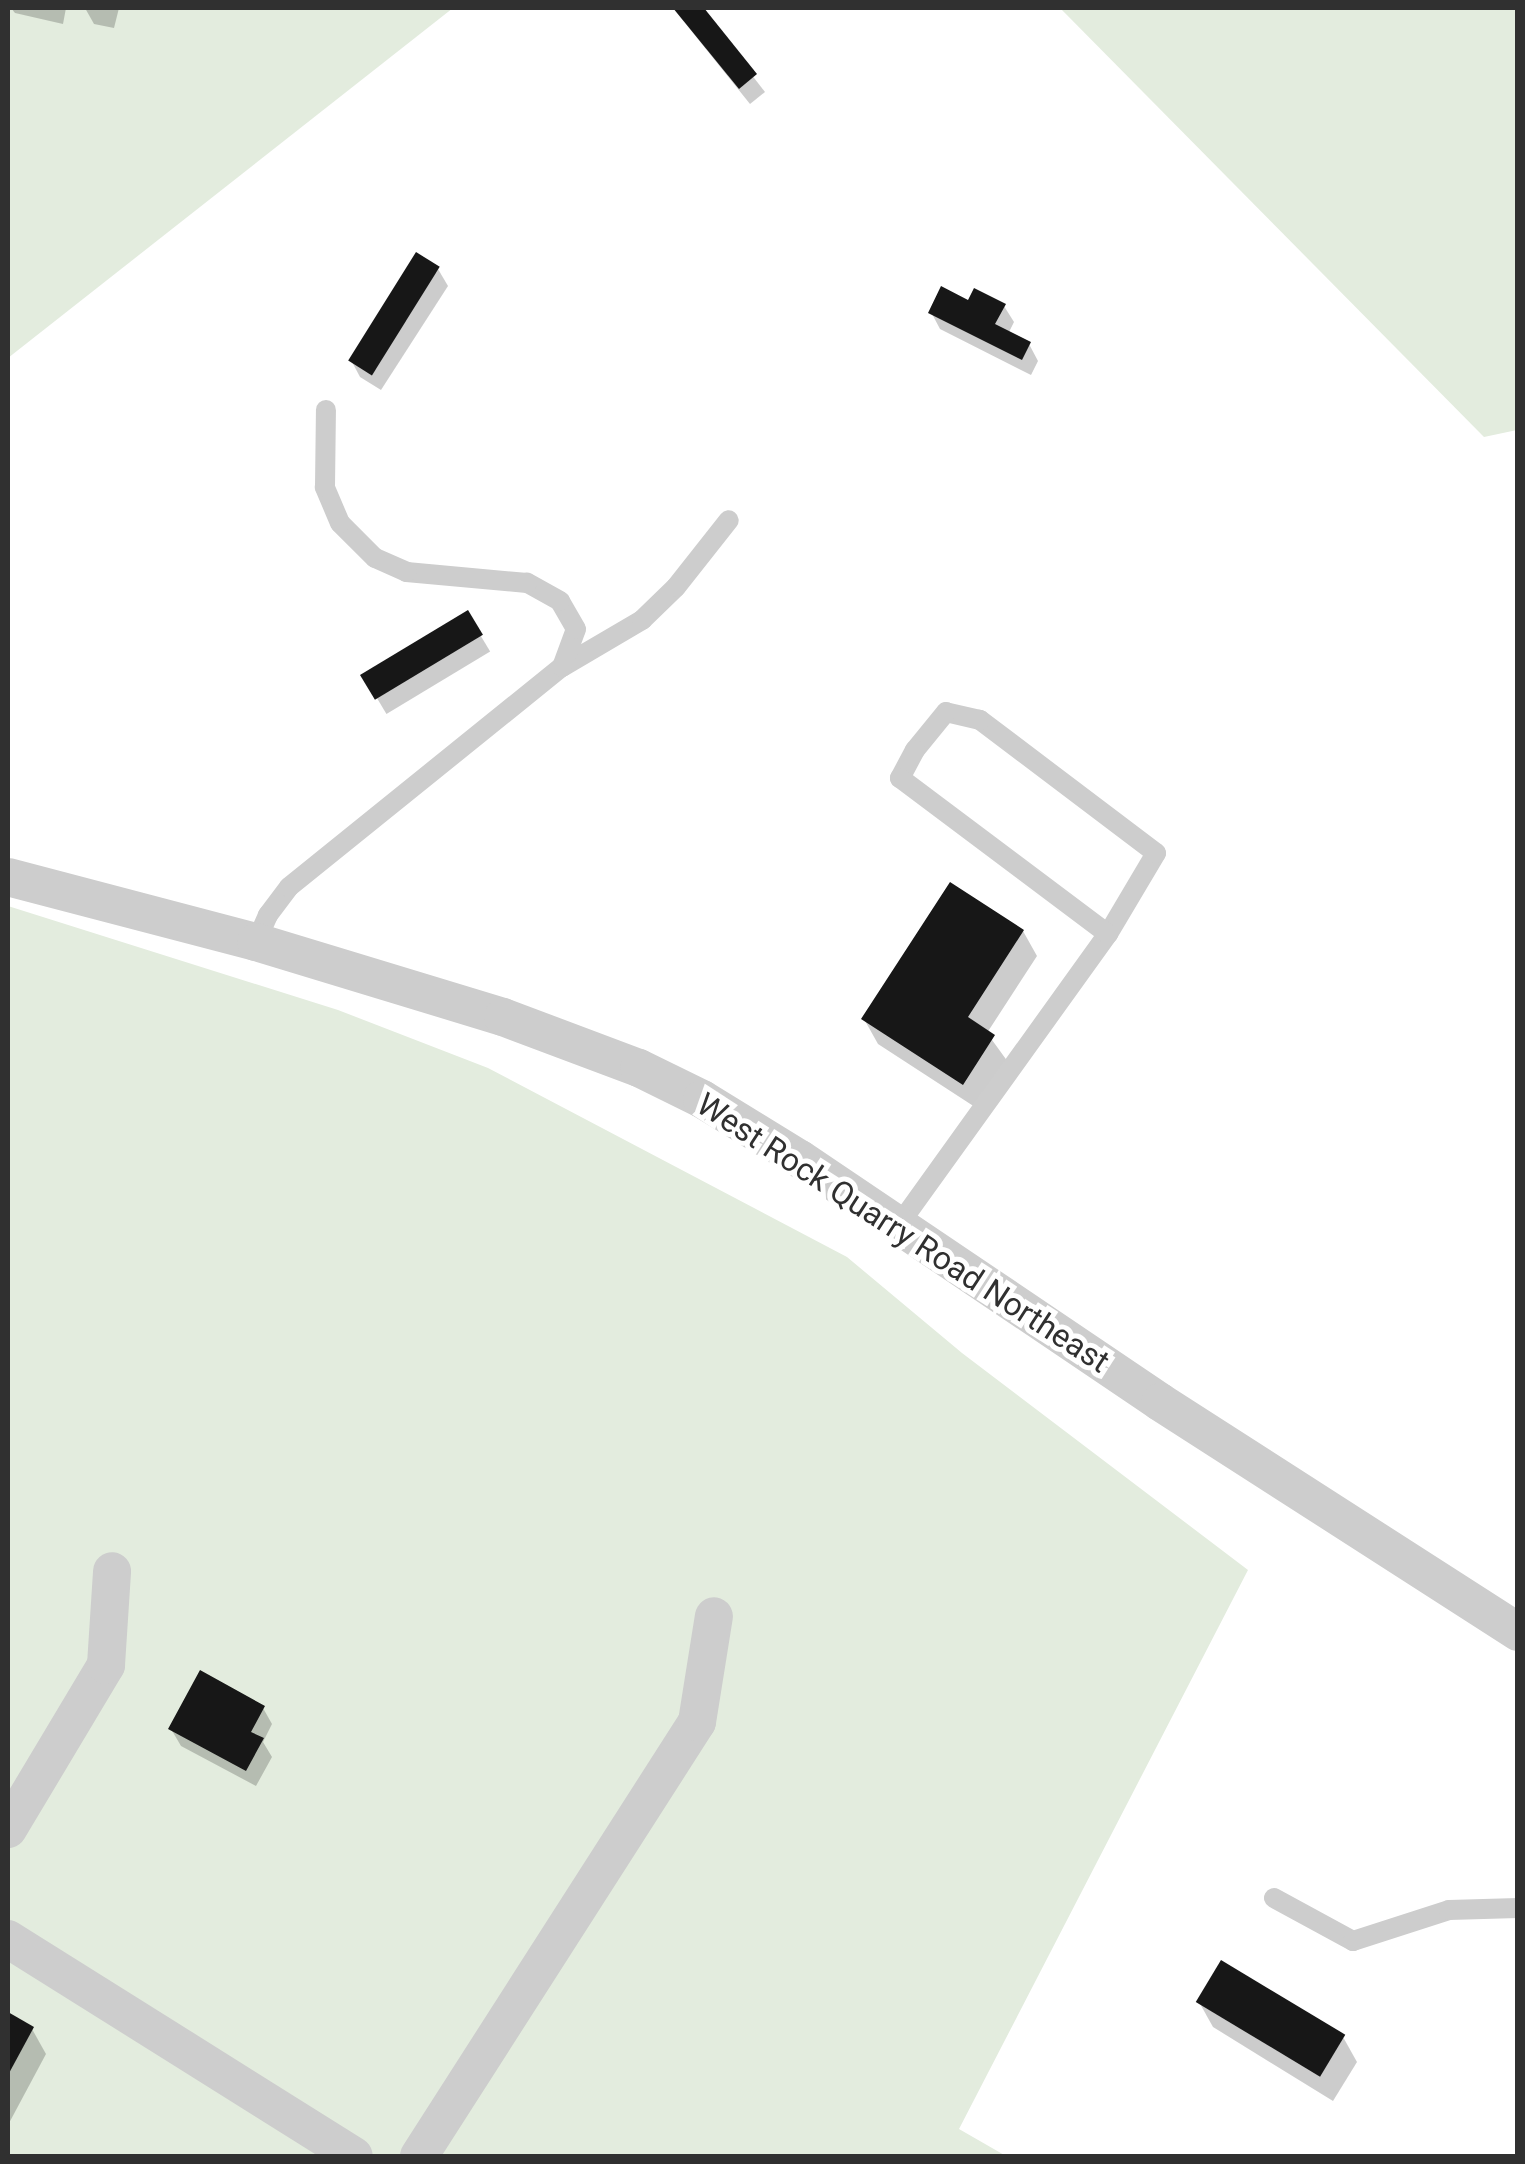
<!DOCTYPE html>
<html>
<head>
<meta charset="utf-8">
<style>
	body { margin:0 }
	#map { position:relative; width:1525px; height:2164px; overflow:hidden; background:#fff; font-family:Roboto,sans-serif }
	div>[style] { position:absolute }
	.green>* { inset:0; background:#e3ecde }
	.shadow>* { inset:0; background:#0003; transform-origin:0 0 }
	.building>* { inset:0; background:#171717; transform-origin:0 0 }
	.lane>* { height:20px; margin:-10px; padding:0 10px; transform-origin:10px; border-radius:10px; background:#cdcdcd }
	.street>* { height:38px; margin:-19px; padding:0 19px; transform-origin:19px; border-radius:19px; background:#cdcdcd }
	span { translate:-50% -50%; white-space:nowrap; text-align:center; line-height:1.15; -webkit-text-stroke:10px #fff; paint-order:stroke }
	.street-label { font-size:32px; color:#303030 }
	.frame { position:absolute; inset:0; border:10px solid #303030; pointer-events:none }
</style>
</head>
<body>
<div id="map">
	<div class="green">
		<div style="clip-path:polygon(8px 8px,453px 8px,8px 358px)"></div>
		<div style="clip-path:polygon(1060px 8px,1517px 8px,1517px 430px,1484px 437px)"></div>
		<div style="clip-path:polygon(8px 906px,338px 1010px,488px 1068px,847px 1257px,962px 1353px,1248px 1570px,959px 2129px,1006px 2156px,8px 2156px)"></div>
	</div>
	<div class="shadow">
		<div style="clip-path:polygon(11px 8px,66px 8px,63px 24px,15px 13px)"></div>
		<div style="clip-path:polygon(85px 8px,119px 8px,114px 28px,94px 24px)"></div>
		<div style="clip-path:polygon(673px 8px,700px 8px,765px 92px,750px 104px)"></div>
		<div style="clip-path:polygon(438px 269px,448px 286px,381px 390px,360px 377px,351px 360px)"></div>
		<div style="clip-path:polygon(1004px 306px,1014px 322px,1008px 334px,1029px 344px,1038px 361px,1031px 375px,940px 329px,931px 312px)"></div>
		<div style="left:467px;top:613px;width:45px;height:121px;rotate:59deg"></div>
		<div style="clip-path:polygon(1023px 931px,1037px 956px,987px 1033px,1008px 1062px,978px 1109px,878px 1044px,864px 1019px)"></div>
		<div style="clip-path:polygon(263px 1708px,272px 1724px,263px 1742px,272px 1757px,256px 1786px,181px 1746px,171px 1729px)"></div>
		<div style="clip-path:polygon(1199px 2002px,1343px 2037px,1357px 2062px,1333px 2101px,1213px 2027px)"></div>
		<div style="clip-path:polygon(8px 2015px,32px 2029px,46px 2054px,8px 2125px)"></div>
	</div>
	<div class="building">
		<div style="clip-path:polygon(673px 8px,704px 8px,757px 74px,739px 89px)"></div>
		<div style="left:416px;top:252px;width:28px;height:128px;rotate:32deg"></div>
		<div style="clip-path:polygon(941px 286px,968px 300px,974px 288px,1006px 304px,995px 324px,1031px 342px,1022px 360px,928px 313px)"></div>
		<div style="left:468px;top:610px;width:29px;height:126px;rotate:59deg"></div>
		<div style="clip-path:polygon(950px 882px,1024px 930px,968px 1017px,995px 1035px,963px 1085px,861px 1019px)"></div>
		<div style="clip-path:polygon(200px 1670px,265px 1706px,251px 1732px,264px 1738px,246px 1771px,168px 1729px)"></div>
		<div style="left:1221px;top:1960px;width:145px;height:49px;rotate:31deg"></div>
		<div style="clip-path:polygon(8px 2012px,34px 2027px,8px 2075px)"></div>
	</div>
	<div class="lane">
		<div style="left:562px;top:667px;width:93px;rotate:-30.4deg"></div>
		<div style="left:642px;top:620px;width:47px;rotate:-44.1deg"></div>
		<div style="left:676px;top:587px;width:85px;rotate:-51.7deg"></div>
		<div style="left:256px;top:942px;width:30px;rotate:-66deg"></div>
		<div style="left:268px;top:915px;width:35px;rotate:-53deg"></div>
		<div style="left:289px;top:887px;width:351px;rotate:-38.9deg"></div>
		<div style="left:562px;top:667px;width:40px;rotate:-69.8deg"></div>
		<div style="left:576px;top:629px;width:32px;rotate:-120deg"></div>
		<div style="left:560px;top:601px;width:38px;rotate:-151deg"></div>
		<div style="left:527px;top:583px;width:121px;rotate:-174.8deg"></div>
		<div style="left:407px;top:572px;width:35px;rotate:-156deg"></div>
		<div style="left:375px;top:558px;width:49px;rotate:-135deg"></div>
		<div style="left:340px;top:523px;width:39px;rotate:-113deg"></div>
		<div style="left:325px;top:487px;width:77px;rotate:-89.3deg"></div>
		<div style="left:898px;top:1226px;width:360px;rotate:-54.3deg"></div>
		<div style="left:1108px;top:934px;width:94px;rotate:-59.3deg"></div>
		<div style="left:1156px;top:853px;width:221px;rotate:-142.9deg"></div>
		<div style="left:980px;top:720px;width:35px;rotate:-167deg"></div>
		<div style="left:946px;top:712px;width:49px;rotate:129.2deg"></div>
		<div style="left:915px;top:750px;width:32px;rotate:118deg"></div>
		<div style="left:900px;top:778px;width:260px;rotate:36.9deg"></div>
		<div style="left:1274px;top:1898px;width:90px;rotate:28.6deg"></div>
		<div style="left:1353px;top:1941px;width:101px;rotate:-17.9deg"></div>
		<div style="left:1449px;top:1910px;width:69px;rotate:-1.7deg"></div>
	</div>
	<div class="street">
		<div style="left:8px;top:877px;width:256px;rotate:14.7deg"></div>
		<div style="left:256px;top:942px;width:258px;rotate:16.9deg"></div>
		<div style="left:503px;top:1017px;width:145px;rotate:20.6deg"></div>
		<div style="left:639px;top:1068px;width:70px;rotate:26.2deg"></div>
		<div style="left:702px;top:1099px;width:115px;rotate:31.5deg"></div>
		<div style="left:800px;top:1159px;width:434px;rotate:34deg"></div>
		<div style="left:1160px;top:1402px;width:426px;rotate:32.7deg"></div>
		<div style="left:8px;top:1829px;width:191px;rotate:-59.1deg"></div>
		<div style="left:106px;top:1665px;width:94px;rotate:-86.3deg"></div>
		<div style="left:8px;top:1939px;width:408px;rotate:32.1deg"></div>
		<div style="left:419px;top:2156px;width:515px;rotate:-57.36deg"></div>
		<div style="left:697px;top:1722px;width:107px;rotate:-80.9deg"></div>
	</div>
	<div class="street-label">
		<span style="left:903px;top:1233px;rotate:33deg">West Rock Quarry Road Northeast</span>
	</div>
	<div class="frame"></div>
</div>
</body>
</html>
